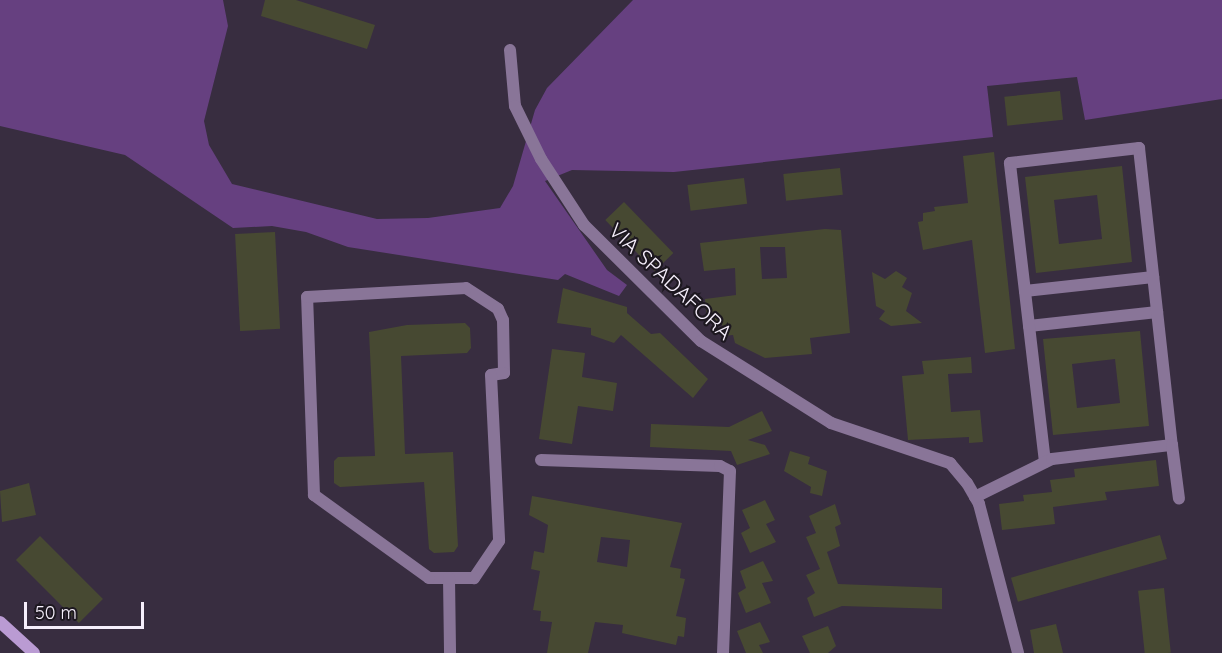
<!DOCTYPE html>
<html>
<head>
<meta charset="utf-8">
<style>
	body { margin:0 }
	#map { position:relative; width:1222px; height:653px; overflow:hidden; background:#382d40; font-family:Quicksand,sans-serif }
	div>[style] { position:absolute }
	.green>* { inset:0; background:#664080 }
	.building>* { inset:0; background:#474932; transform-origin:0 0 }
	.minor>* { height:12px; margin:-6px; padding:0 6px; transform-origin:6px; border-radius:6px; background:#897598 }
	.secondary>* { height:12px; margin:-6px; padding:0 6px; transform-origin:6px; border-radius:6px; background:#ba9bd3 }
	span { translate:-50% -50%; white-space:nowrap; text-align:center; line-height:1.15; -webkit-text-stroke:4.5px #1d1820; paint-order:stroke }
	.street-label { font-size:21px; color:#f6effc }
	.scale { position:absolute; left:24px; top:602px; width:120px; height:27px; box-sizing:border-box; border:3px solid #f6effc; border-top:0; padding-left:8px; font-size:18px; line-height:21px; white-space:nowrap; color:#f6effc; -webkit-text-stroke:4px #1d1820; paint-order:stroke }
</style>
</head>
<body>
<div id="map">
	<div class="green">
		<div style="clip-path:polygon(0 0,223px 0,228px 26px,204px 121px,209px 145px,232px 184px,377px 219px,428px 218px,500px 208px,513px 186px,535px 110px,547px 88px,633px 0,1222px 0,1222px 99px,1085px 120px,1077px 77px,987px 86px,993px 137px,674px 172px,572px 170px,545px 181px,607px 270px,627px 285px,619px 296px,565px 274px,558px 280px,348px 247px,306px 232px,272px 226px,233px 228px,125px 155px,0 126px)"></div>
	</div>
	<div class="building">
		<div style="clip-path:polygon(265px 0,296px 0,375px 25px,367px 49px,261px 16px)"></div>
		<div style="left:1060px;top:91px;width:29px;height:56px;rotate:84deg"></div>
		<div style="clip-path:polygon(994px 152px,1015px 349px,985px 353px,972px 240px,923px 250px,918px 222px,923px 221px,923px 213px,935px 211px,934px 207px,968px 203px,963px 156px)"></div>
		<div style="clip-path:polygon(evenodd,1122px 166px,1132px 262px,1036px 273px,1025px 177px,1122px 166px,1097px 195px,1102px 239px,1059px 244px,1054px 200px,1097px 195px)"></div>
		<div style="left:840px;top:168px;width:27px;height:57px;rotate:84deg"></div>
		<div style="left:744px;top:178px;width:26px;height:57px;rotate:83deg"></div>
		<div style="left:624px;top:202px;width:71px;height:26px;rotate:46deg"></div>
		<div style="clip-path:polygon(evenodd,825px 229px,841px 230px,850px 333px,810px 338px,812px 354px,765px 358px,735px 343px,733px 335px,723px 336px,722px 322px,707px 322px,705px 299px,736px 295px,735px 268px,704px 271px,700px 243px,825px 229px,760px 247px,785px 247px,787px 278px,762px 279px,760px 247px)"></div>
		<div style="left:275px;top:232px;width:97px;height:40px;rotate:87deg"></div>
		<div style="clip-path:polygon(896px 271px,907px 278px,902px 287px,912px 293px,906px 311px,922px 323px,891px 326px,879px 319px,885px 311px,876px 306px,872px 272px,885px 279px)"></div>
		<div style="clip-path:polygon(563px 288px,627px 307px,627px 313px,651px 334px,660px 333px,708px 379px,693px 398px,621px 335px,614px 343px,591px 335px,591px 328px,557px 323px)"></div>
		<div style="clip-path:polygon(465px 323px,470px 328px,471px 348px,467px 353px,401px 356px,405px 454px,453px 452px,458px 546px,454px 552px,434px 553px,429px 549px,424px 482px,340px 487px,334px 483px,334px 461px,338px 457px,375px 456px,369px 332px,407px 325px)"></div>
		<div style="clip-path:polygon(evenodd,1140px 331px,1149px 426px,1053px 435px,1043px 339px,1140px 331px,1115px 359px,1120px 403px,1077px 408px,1072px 364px,1115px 359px)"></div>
		<div style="clip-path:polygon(552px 349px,585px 353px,582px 377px,617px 383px,613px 411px,578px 406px,572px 444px,539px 439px)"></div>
		<div style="clip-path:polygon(971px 357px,972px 373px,948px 374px,951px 412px,980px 410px,983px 442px,969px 443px,969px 437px,908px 440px,902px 376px,924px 374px,922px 361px)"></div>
		<div style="clip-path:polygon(762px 411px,772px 431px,748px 440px,765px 445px,770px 454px,737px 465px,731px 451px,650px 447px,651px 424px,729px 427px)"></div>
		<div style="clip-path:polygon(790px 451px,810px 457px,808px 464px,827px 471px,822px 496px,810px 493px,811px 487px,784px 471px)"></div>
		<div style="clip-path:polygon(1156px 460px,1159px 486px,1105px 492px,1107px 500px,1053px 507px,1055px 524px,1002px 530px,999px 504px,1024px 501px,1023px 495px,1052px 492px,1050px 480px,1075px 477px,1074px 469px)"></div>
		<div style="clip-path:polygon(29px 483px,36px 515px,2px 522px,0 491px)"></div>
		<div style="clip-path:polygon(evenodd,532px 496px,682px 523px,670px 567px,681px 569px,680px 578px,685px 579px,676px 616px,686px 618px,684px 637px,678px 636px,676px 645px,622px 633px,623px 625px,595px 622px,588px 653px,547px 653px,552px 622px,540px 621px,541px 611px,533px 610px,540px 571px,531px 569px,534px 551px,544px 553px,548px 525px,529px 515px,532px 496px,601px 537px,630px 540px,627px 567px,597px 562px,601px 537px)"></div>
		<div style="clip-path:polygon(765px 500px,775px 520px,766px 524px,776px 542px,750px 553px,741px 533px,750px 528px,742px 510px)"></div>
		<div style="clip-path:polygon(835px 504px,841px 524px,835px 527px,840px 546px,827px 552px,838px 584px,942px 588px,942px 609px,842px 606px,814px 617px,807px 598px,815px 593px,806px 575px,820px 569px,806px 537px,816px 533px,809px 516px)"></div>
		<div style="left:1160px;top:535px;width:25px;height:155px;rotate:74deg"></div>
		<div style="left:40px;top:536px;width:89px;height:34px;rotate:45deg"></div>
		<div style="clip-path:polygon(763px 561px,773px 581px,762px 583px,771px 603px,746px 613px,738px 593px,746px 588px,740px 571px)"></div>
		<div style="left:1164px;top:588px;width:65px;height:26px;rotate:84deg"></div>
		<div style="clip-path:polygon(760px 622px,770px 642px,759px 645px,763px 653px,746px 653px,737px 631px)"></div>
		<div style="clip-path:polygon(1056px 624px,1063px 653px,1034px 653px,1030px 630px)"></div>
		<div style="clip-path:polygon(828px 626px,836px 646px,828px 653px,810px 653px,802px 636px)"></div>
	</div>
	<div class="minor">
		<div style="left:510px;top:50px;width:56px;rotate:84.9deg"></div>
		<div style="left:515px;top:106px;width:59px;rotate:63.9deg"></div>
		<div style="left:541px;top:159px;width:79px;rotate:56.9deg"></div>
		<div style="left:584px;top:225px;width:165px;rotate:44.8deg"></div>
		<div style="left:701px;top:341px;width:154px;rotate:32.2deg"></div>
		<div style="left:831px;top:423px;width:126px;rotate:18.6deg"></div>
		<div style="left:950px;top:463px;width:26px;rotate:50deg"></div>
		<div style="left:967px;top:483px;width:24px;rotate:60deg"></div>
		<div style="left:979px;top:504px;width:154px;rotate:75.3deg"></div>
		<div style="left:466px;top:288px;width:38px;rotate:33deg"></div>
		<div style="left:498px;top:309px;width:12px;rotate:66deg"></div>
		<div style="left:503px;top:320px;width:53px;rotate:88.9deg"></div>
		<div style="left:504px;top:373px;width:13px;rotate:171deg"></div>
		<div style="left:491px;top:375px;width:166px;rotate:87.2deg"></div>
		<div style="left:499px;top:541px;width:45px;rotate:124deg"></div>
		<div style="left:474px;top:578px;width:45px;rotate:180deg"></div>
		<div style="left:429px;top:578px;width:142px;rotate:-144.2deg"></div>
		<div style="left:314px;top:495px;width:198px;rotate:-92deg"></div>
		<div style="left:307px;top:297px;width:159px;rotate:-3.2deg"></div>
		<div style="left:1025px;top:291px;width:129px;rotate:-6.2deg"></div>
		<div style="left:1029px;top:326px;width:129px;rotate:-6.2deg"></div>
		<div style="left:541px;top:460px;width:179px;rotate:1.9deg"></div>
		<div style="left:720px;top:466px;width:11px;rotate:27deg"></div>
		<div style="left:730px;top:471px;width:182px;rotate:92.2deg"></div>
		<div style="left:1045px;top:462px;width:301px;rotate:-96.7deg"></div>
		<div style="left:1010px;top:163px;width:130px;rotate:-6.6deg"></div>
		<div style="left:1139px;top:148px;width:299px;rotate:83.7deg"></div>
		<div style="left:975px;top:497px;width:86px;rotate:-26.3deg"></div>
		<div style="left:1052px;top:459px;width:121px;rotate:-6.7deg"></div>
		<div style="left:1172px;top:445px;width:54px;rotate:82.6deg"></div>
		<div style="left:449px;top:578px;width:75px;rotate:89.2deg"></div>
	</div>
	<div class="secondary">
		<div style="left:0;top:622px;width:46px;rotate:42.4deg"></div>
	</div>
	<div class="street-label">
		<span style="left:671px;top:281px;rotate:43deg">VIA SPADAFORA</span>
	</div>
	<div class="scale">50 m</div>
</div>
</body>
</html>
